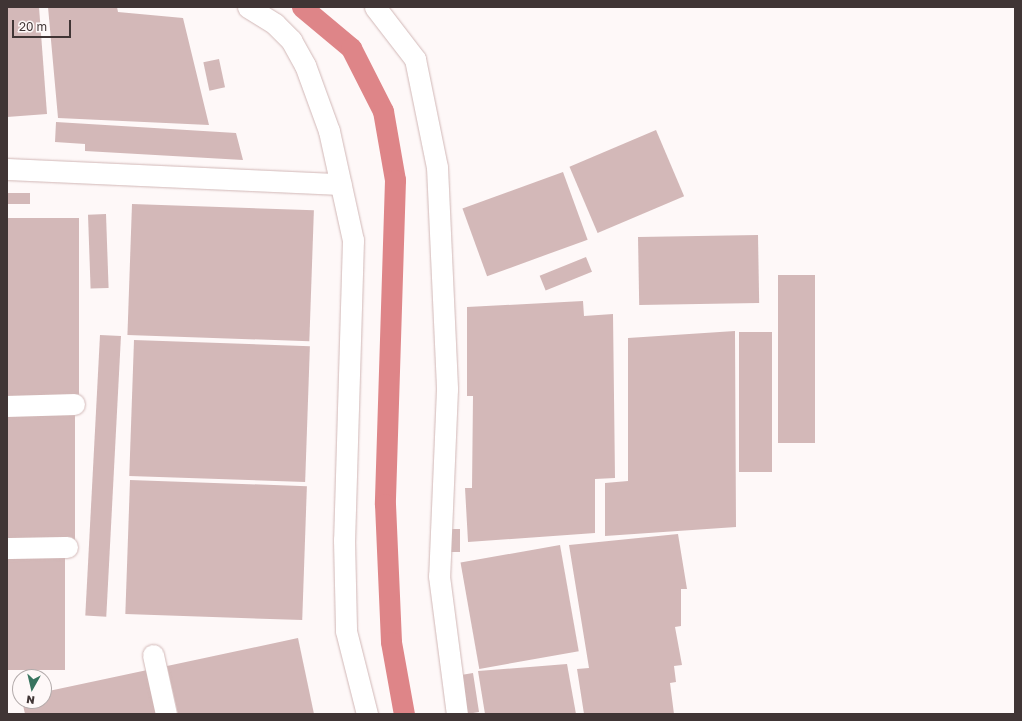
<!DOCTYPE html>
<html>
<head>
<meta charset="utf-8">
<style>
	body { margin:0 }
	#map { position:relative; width:1022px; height:721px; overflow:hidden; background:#fef8f8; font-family:"Golos Text",sans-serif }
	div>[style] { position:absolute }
	.canal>* { height:21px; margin:-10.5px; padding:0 10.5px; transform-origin:10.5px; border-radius:10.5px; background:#de8588 }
	.building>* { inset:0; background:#d3b8b8; transform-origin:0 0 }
	.roads { filter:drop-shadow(0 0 1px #d1b7b6) drop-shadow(0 0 1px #d1b7b6) }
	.minor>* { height:21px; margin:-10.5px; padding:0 10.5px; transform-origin:10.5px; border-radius:10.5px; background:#fff }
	span { translate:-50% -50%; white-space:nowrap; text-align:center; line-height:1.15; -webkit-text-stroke:4px #fef8f8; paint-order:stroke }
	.frame { position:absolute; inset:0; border:8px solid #403535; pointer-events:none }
	.north { position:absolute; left:12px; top:669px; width:40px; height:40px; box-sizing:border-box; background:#fef8f8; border:1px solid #b2aaaa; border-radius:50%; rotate:188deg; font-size:11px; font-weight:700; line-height:16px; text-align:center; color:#403535 }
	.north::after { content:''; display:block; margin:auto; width:14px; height:18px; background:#38745f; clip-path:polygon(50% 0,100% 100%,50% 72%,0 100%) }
	.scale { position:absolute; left:12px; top:20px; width:59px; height:18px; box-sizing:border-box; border:2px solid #403535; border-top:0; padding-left:5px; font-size:12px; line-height:14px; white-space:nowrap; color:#403535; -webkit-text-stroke:3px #fef8f8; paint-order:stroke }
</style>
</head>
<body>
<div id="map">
	<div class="canal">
		<div style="left:302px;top:7px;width:64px;rotate:39.9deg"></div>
		<div style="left:351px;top:48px;width:71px;rotate:63.1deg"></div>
		<div style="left:383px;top:111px;width:70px;rotate:80.1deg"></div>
		<div style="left:395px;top:180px;width:324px;rotate:91.8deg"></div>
		<div style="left:385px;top:504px;width:138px;rotate:87.5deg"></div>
		<div style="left:391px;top:642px;width:73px;rotate:79.8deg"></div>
	</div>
	<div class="building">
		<div style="clip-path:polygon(7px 7px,39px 7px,47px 114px,7px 117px)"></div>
		<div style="clip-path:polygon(48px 7px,117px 7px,118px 12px,183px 18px,209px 125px,58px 118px)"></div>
		<div style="left:219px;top:59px;width:29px;height:16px;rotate:78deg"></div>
		<div style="clip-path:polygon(56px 122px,236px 133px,243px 160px,85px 151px,85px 144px,55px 142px)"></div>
		<div style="left:656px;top:130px;width:72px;height:94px;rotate:67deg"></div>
		<div style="left:563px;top:172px;width:72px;height:107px;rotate:70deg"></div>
		<div style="left:30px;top:193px;width:11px;height:23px;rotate:90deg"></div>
		<div style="left:132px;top:204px;width:182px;height:131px;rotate:2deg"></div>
		<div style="left:106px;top:214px;width:74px;height:18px;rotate:88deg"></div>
		<div style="left:7px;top:218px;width:72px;height:184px"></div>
		<div style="left:758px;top:235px;width:68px;height:120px;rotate:89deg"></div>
		<div style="left:586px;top:257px;width:16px;height:50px;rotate:68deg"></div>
		<div style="left:778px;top:275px;width:37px;height:168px"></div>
		<div style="clip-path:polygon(583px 301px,584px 316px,613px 314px,615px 478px,595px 479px,595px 533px,468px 542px,465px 488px,472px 488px,473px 396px,467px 396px,467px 307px)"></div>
		<div style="clip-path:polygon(735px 331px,736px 527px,605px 536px,605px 483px,628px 481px,628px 338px)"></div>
		<div style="left:739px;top:332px;width:33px;height:140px"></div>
		<div style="left:100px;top:335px;width:21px;height:281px;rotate:3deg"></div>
		<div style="left:134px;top:340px;width:176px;height:136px;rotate:2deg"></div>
		<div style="left:7px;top:412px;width:68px;height:132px"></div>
		<div style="left:130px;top:480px;width:177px;height:134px;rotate:2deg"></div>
		<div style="left:445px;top:529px;width:15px;height:23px"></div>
		<div style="clip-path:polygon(678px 534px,687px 589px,681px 589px,681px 626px,675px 627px,682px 665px,674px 666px,676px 682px,670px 683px,674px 714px,584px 714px,577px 669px,589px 668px,569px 545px)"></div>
		<div style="left:560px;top:545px;width:108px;height:101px;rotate:80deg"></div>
		<div style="left:7px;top:553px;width:58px;height:117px"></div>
		<div style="clip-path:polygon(298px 638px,314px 714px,178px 714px,167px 666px)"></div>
		<div style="clip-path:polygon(567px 664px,576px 714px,485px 714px,478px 671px)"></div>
		<div style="clip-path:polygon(152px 669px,162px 714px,25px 714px,22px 701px,44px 701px,44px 692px)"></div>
		<div style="clip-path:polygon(473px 673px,479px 712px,467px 714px,455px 676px)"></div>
	</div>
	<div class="roads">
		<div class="minor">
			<div style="left:248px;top:7px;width:32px;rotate:32deg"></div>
			<div style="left:275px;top:24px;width:23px;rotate:45deg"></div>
			<div style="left:291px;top:40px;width:29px;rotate:61deg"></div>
			<div style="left:305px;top:65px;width:70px;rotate:70deg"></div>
			<div style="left:329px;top:131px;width:112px;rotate:77.6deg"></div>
			<div style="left:353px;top:240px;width:300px;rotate:91.7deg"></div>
			<div style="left:344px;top:540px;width:91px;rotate:88.7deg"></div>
			<div style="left:346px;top:631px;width:86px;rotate:75.8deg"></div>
			<div style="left:375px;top:7px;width:66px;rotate:52.4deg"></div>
			<div style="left:415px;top:59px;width:110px;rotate:78.5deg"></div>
			<div style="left:437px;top:167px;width:222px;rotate:87.4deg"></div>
			<div style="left:447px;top:389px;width:187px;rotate:92.4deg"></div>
			<div style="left:439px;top:576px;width:139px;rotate:82.6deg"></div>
			<div style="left:7px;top:169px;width:334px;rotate:2.6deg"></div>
			<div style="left:7px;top:406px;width:67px;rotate:-1.7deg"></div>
			<div style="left:7px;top:548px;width:60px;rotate:-1deg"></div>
			<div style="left:153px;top:655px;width:60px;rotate:77.6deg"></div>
		</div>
	</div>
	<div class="frame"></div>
	<div class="north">N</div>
	<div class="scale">20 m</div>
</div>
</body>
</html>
